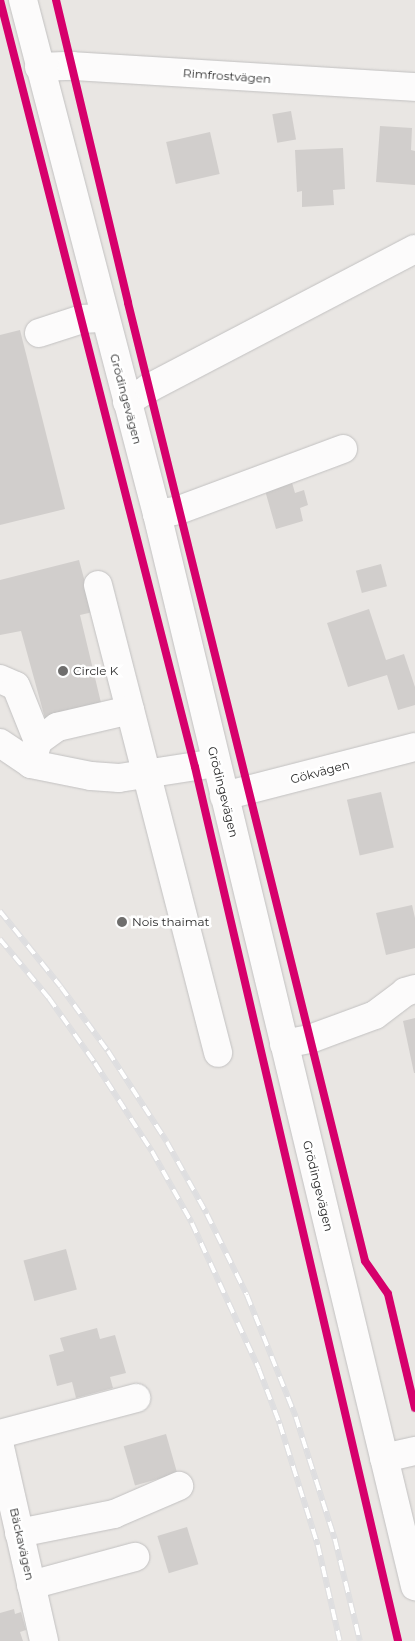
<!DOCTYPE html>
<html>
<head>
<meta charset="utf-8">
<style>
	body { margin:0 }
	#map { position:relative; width:415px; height:1641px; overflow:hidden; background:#e9e6e3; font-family:Montserrat,sans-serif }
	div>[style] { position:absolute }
	.building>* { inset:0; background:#d1cecc; transform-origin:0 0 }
	.roads { filter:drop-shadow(0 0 1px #c2c1c1) drop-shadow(0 0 1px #c2c1c1) }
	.minor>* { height:28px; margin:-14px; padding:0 14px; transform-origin:14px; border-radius:14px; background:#fcfbfb }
	.rail>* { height:5.5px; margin-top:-2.75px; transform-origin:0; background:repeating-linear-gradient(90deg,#fff 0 11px,#dedee0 0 22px); box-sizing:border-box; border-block:1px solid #dedee0 }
	.cycleway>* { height:8px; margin:-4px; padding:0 4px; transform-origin:4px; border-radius:4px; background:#d6006c }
	.dots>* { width:14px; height:14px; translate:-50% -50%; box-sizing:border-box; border:2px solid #fff; border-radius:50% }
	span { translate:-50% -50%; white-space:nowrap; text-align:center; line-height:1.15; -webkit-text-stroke:5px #fff; paint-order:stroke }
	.street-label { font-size:12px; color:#2c2c2c }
	.poi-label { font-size:12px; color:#2c2c2c }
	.left { translate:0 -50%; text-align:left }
</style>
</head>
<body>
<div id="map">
	<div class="building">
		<div style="left:291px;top:111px;width:29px;height:19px;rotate:80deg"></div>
		<div style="clip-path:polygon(380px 126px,412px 128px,411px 150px,415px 151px,415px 185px,376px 182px)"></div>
		<div style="left:210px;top:132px;width:43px;height:45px;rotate:77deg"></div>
		<div style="clip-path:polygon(343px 148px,345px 189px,333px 190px,334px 205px,302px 207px,302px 191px,297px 192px,295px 150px)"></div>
		<div style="clip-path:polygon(20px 330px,65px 509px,0 525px,0 335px)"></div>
		<div style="clip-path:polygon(291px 479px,295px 493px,304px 490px,308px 505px,300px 508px,303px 521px,276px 529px,264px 487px)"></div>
		<div style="clip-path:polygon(79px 560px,93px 612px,80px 615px,102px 707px,46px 722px,21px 631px,0 635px,0 580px)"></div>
		<div style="left:381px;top:564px;width:23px;height:26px;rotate:75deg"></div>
		<div style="clip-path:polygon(369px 609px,386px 660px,404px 654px,415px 687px,415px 705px,398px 710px,387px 675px,348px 687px,327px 623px)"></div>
		<div style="left:381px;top:792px;width:57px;height:35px;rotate:77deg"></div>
		<div style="clip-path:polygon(412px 905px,415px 918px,415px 948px,386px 955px,376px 913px)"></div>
		<div style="clip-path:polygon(415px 1018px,415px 1073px,414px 1073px,403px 1021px)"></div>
		<div style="left:66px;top:1249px;width:42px;height:44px;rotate:75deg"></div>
		<div style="clip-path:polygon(97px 1328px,100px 1339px,115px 1335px,126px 1373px,110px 1377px,113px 1388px,76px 1398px,72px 1382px,57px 1386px,49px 1355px,64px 1351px,60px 1338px)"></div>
		<div style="left:166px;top:1434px;width:41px;height:44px;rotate:74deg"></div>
		<div style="left:187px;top:1527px;width:39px;height:31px;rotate:73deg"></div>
		<div style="clip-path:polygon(14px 1609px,15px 1614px,21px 1612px,26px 1630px,20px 1632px,23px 1641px,0 1641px,0 1613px)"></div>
	</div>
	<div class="roads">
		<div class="minor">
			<div style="left:23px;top:0;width:531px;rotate:75.39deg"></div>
			<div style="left:157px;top:514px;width:1103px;rotate:76.47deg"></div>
			<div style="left:39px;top:67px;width:33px;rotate:-2deg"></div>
			<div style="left:72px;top:66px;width:344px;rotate:3.5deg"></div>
			<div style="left:39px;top:333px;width:45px;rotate:-18deg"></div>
			<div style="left:82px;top:319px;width:22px;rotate:-3deg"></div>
			<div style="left:127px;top:402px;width:26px;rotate:-32deg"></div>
			<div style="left:149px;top:388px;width:300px;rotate:-27.6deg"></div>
			<div style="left:157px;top:514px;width:22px;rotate:-10deg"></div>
			<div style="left:179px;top:510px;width:175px;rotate:-20.4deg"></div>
			<div style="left:98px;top:585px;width:483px;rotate:75.6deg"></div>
			<div style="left:0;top:679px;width:17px;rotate:24deg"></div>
			<div style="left:16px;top:686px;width:59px;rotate:68.2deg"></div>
			<div style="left:0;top:743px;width:37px;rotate:34deg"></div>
			<div style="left:31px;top:764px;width:61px;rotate:11.3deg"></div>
			<div style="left:91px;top:776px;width:28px;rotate:4deg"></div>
			<div style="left:119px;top:778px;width:98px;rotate:-8.8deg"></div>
			<div style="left:31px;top:764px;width:24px;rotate:-73deg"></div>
			<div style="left:38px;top:741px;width:24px;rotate:-36deg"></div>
			<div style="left:57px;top:727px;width:75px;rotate:-13.1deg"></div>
			<div style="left:224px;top:796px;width:197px;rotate:-14.4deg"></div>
			<div style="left:284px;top:1044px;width:26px;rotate:-11deg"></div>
			<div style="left:310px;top:1039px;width:69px;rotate:-20.3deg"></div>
			<div style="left:375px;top:1015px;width:38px;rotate:-37deg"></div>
			<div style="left:405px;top:992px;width:10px;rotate:-17deg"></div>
			<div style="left:0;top:1434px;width:141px;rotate:-14.8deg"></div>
			<div style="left:0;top:1447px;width:199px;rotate:77.2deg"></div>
			<div style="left:384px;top:1458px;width:32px;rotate:-13deg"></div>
			<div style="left:19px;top:1533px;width:97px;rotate:-11.3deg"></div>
			<div style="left:114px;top:1514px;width:71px;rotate:-23.3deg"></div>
			<div style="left:31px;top:1585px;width:108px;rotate:-15.1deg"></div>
		</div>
	</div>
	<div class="rail">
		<div style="left:0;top:911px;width:97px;rotate:51.2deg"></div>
		<div style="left:61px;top:987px;width:79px;rotate:53.7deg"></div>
		<div style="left:108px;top:1051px;width:108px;rotate:57deg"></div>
		<div style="left:167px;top:1142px;width:82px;rotate:60.9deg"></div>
		<div style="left:207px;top:1214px;width:90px;rotate:63.7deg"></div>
		<div style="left:247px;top:1295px;width:131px;rotate:68.1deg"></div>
		<div style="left:296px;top:1417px;width:128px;rotate:72.3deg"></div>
		<div style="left:335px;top:1539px;width:105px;rotate:76.2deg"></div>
		<div style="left:0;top:939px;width:77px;rotate:50.3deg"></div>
		<div style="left:49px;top:998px;width:80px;rotate:54.7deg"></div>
		<div style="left:95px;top:1063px;width:105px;rotate:57.1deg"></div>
		<div style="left:152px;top:1151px;width:82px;rotate:60.9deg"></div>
		<div style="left:192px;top:1223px;width:161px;rotate:65.3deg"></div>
		<div style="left:259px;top:1369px;width:59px;rotate:69.1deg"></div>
		<div style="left:280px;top:1424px;width:127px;rotate:72.6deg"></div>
		<div style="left:318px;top:1545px;width:98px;rotate:77.1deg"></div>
	</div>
	<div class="cycleway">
		<div style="left:0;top:0;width:791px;rotate:75.74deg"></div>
		<div style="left:195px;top:767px;width:897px;rotate:76.92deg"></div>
		<div style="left:56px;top:0;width:311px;rotate:76.6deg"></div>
		<div style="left:128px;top:303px;width:987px;rotate:76.1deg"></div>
		<div style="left:365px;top:1261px;width:40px;rotate:55.1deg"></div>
		<div style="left:388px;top:1294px;width:117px;rotate:76.7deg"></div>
	</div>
	<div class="dots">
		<div style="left:63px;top:671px;background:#6e6d6c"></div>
		<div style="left:122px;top:922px;background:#6e6d6c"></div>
	</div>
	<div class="street-label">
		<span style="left:227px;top:76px;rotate:4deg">Rimfrostvägen</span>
		<span style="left:126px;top:399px;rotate:75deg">Grödingevägen</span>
		<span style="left:320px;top:772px;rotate:-15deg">Gökvägen</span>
		<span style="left:223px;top:792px;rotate:76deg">Grödingevägen</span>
		<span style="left:318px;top:1186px;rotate:76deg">Grödingevägen</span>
		<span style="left:22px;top:1544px;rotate:77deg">Bäckavägen</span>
	</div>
	<div class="poi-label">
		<span class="left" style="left:73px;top:671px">Circle K</span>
		<span class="left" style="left:132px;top:922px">Nois thaimat</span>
	</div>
</div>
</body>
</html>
